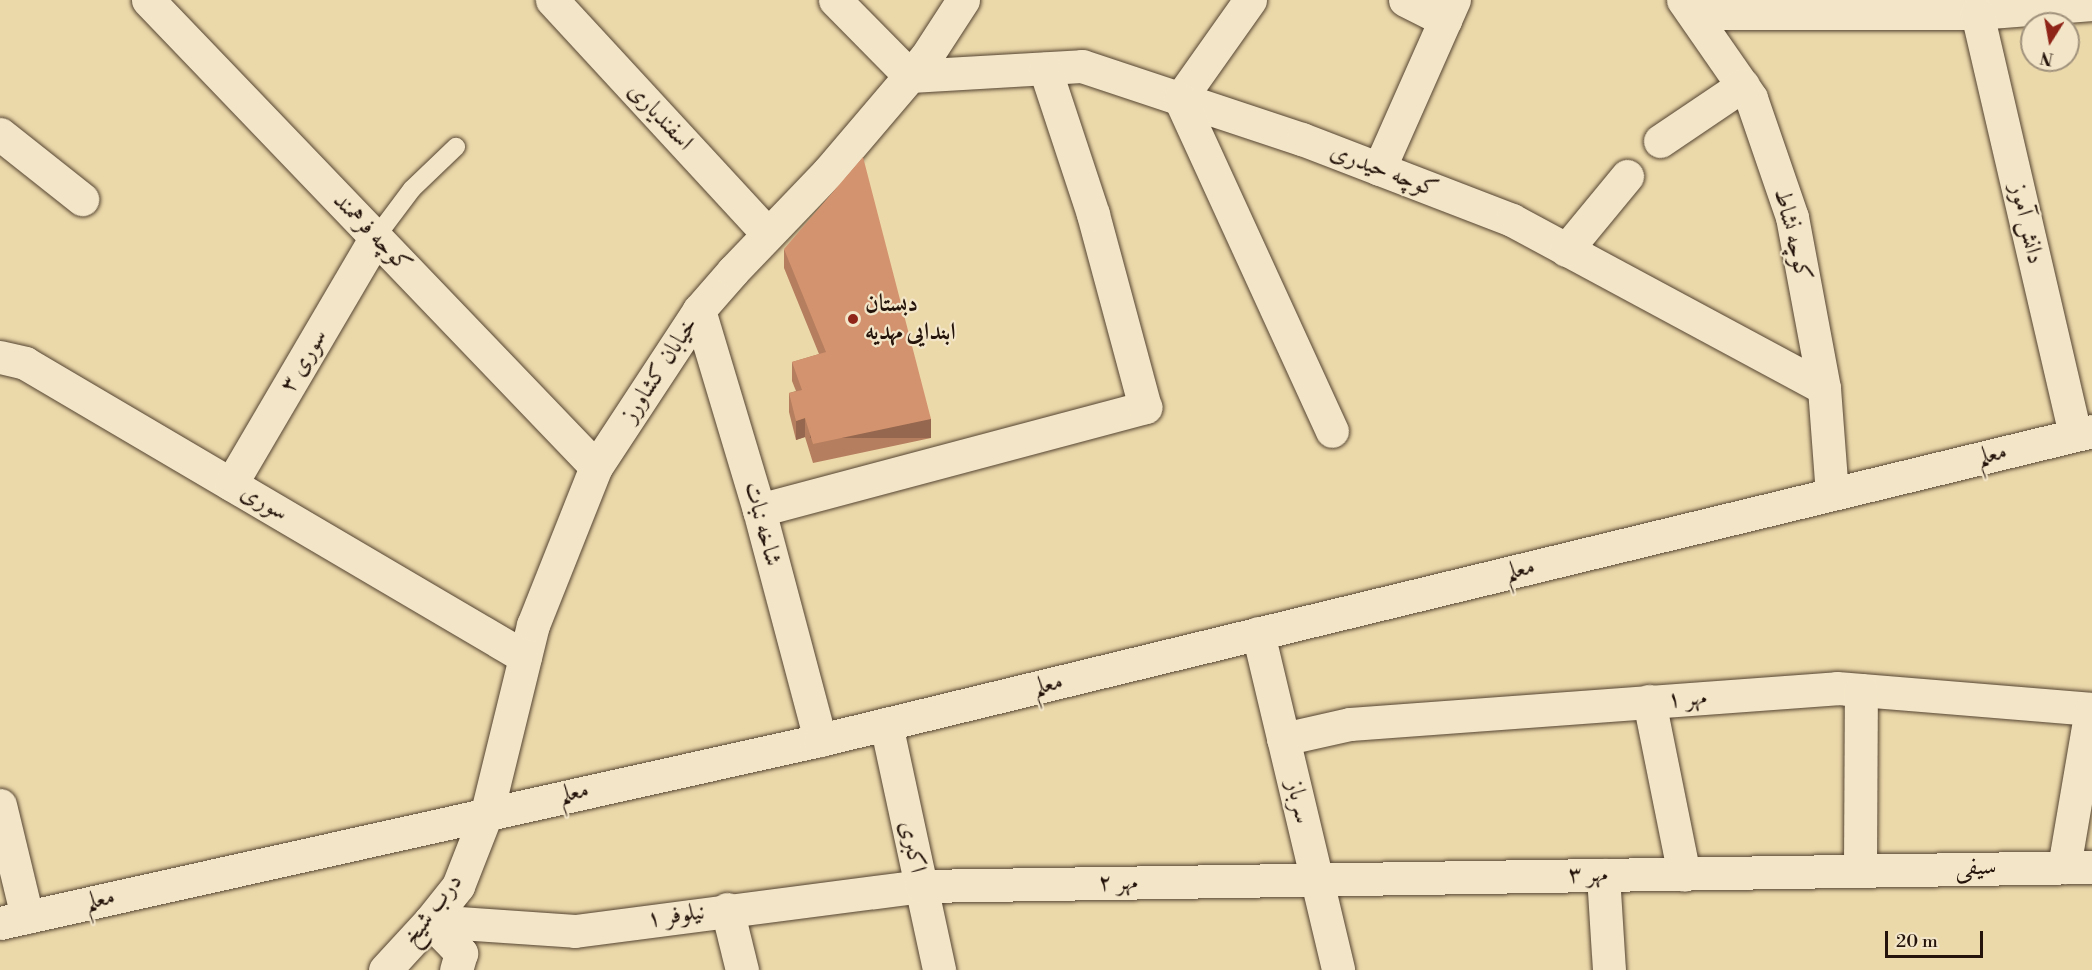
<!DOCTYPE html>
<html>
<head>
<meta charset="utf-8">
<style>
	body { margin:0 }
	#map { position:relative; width:2092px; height:970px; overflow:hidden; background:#ecd9aa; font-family:"Libre Bodoni",Amiri,serif }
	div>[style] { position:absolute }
	.roads { filter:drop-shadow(0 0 2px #554432) drop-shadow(0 0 2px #554432) }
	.lane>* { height:18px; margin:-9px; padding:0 9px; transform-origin:9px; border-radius:9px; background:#f3e6c8 }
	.street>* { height:33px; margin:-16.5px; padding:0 16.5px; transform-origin:16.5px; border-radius:16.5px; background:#f3e6c8 }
	.secondary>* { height:33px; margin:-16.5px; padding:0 16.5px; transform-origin:16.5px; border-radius:16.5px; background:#f3e6c8 }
	.wall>* { inset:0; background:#b57e5f }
	.shaded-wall>* { inset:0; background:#94674e; transform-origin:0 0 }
	.building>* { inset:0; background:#d3936f }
	.dots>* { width:16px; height:16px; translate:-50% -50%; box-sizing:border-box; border:3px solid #f3e6c8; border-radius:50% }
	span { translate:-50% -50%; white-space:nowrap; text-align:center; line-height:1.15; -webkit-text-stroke:4.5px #f3e6c8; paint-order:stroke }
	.street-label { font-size:24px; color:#23130a }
	.poi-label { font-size:24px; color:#23130a; font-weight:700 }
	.left { translate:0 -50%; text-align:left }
	.north { position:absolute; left:2020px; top:12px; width:60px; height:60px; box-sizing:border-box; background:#f3e6c8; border:2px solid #a0927c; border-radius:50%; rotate:191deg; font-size:16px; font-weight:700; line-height:24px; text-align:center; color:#23130a }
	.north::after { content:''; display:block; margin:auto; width:21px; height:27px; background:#8f2418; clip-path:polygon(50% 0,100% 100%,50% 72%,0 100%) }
	.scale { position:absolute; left:1885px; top:931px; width:98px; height:27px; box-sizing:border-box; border:3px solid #23130a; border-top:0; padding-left:8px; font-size:18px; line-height:21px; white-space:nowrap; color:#23130a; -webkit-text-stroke:4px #f3e6c8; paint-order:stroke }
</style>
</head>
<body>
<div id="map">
	<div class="roads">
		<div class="lane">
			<div style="left:376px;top:237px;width:60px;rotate:-53.1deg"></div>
			<div style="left:412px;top:189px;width:61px;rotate:-43.7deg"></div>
		</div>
		<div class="street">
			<div style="left:148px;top:0;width:647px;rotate:46.19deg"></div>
			<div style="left:552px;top:0;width:318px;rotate:47.3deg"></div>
			<div style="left:835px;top:0;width:107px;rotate:45.4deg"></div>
			<div style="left:910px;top:76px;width:172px;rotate:-3.3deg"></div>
			<div style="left:1082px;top:66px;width:232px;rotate:18.4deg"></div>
			<div style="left:1302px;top:139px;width:225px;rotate:21.1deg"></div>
			<div style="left:1512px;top:220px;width:354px;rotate:28.3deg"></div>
			<div style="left:1250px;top:0;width:121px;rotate:125.3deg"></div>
			<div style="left:1180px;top:99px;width:365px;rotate:65.4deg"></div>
			<div style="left:1405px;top:0;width:45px;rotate:26.6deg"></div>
			<div style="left:1683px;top:0;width:119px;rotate:55.2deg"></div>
			<div style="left:1751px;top:98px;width:126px;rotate:71deg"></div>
			<div style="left:1792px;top:217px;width:174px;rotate:79.4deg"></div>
			<div style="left:1824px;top:388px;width:106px;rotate:85.7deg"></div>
			<div style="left:1694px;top:13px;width:283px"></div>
			<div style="left:1977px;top:13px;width:115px;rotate:-4.5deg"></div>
			<div style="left:1977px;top:13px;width:433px;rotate:76.9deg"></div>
			<div style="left:0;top:134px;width:105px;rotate:38.4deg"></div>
			<div style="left:1660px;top:141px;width:100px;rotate:-34deg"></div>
			<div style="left:1379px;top:169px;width:185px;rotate:-66.1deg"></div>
			<div style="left:1566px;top:250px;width:96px;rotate:-50.5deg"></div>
			<div style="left:699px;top:310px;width:209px;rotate:73.3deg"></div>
			<div style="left:759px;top:510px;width:238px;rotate:75.1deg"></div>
			<div style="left:0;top:357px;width:26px;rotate:13deg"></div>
			<div style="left:25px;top:363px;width:580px;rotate:30.46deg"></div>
			<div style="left:231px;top:484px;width:286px;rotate:-59.6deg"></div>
			<div style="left:759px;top:510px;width:400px;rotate:-14.9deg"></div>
			<div style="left:1145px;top:407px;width:200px;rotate:-105.1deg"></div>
			<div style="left:1093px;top:214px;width:153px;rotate:-108.3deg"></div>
			<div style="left:1258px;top:633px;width:346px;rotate:76.6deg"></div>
			<div style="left:1649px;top:701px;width:177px;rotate:78.6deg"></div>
			<div style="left:886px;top:724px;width:252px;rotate:77.8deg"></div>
			<div style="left:1283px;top:739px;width:69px;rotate:-12.6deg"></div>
			<div style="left:1350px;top:724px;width:488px;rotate:-4.2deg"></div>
			<div style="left:1837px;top:688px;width:256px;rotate:4.7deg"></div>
			<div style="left:0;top:805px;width:115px;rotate:76.4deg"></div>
			<div style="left:2064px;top:867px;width:160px;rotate:-80.3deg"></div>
			<div style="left:1860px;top:869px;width:179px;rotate:-89.7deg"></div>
			<div style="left:1603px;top:875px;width:95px;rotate:86.4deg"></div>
			<div style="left:727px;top:909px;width:63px;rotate:76.2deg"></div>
			<div style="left:430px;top:921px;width:145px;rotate:3.9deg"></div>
			<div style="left:575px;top:931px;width:349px;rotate:-7.4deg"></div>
			<div style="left:921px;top:886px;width:1171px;rotate:-0.93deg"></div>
			<div style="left:430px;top:921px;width:45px;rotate:45.9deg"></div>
			<div style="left:461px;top:953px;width:18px;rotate:106deg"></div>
			<div style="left:385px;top:970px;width:67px;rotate:-47.4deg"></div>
			<div style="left:430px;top:921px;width:45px;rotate:-51.3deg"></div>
			<div style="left:458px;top:886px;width:79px;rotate:-68.6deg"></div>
		</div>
		<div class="secondary">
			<div style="left:487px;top:812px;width:193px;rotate:-76.2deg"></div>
			<div style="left:533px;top:625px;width:170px;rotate:-68.3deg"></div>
			<div style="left:596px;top:467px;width:188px;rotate:-56.7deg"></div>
			<div style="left:699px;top:310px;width:52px;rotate:-48.9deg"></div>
			<div style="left:733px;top:271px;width:137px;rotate:-46.2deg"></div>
			<div style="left:828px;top:172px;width:151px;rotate:-49.6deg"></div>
			<div style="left:926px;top:57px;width:68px;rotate:-57deg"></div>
			<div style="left:0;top:923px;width:840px;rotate:-12.58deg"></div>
			<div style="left:820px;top:740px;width:1309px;rotate:-13.65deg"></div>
		</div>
	</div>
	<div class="wall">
		<div style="clip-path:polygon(784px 249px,931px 438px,813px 463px,805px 437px,796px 440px,789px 412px,789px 393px,796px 391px,792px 381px,792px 362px,819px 354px,784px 268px)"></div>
	</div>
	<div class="shaded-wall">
		<div style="clip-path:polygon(805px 418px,805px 437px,796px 440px,796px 421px)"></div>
		<div style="left:931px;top:419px;width:19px;height:121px;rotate:90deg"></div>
	</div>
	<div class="building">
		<div style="clip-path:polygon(863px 157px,931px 419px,813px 444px,805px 418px,796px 421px,789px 393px,802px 390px,792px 362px,826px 352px,784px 249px)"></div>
	</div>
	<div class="dots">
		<div style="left:853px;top:319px;background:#8f2418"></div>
	</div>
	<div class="street-label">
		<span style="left:660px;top:117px;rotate:47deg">اسفندیاری</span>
		<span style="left:1384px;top:171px;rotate:21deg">کوچه حیدری</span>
		<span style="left:2026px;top:224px;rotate:77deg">دانش آموز</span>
		<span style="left:372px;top:233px;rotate:46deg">کوچه فرهمند</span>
		<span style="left:1792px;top:235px;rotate:76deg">کوچه نشاط</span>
		<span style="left:304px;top:361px;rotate:-59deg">سوری ۳</span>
		<span style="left:660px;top:370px;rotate:-57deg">خیابان کشاورز</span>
		<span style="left:1992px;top:455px;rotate:-14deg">معلم</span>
		<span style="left:264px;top:503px;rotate:30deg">سوری</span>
		<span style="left:762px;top:524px;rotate:75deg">شاخه نبات</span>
		<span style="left:1520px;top:570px;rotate:-14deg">معلم</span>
		<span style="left:1048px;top:685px;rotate:-14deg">معلم</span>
		<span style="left:1687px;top:699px;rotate:-4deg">مهر ۱</span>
		<span style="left:574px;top:793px;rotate:-12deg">معلم</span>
		<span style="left:1298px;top:802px;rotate:77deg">سرباز</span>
		<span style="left:912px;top:847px;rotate:78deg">اکبری</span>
		<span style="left:1976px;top:868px;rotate:-1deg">سیفی</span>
		<span style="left:1588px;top:875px;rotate:-1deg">مهر ۳</span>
		<span style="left:1118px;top:883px;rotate:-1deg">مهر ۲</span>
		<span style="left:100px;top:900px;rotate:-13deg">معلم</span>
		<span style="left:433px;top:910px;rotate:-53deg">درب شیخ</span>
		<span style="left:676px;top:916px;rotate:-8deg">نیلوفر ۱</span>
	</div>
	<div class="poi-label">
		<span class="left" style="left:865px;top:319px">دبستان<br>ابندایی مهدیه</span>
	</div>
	<div class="north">N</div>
	<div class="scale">20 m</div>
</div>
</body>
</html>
